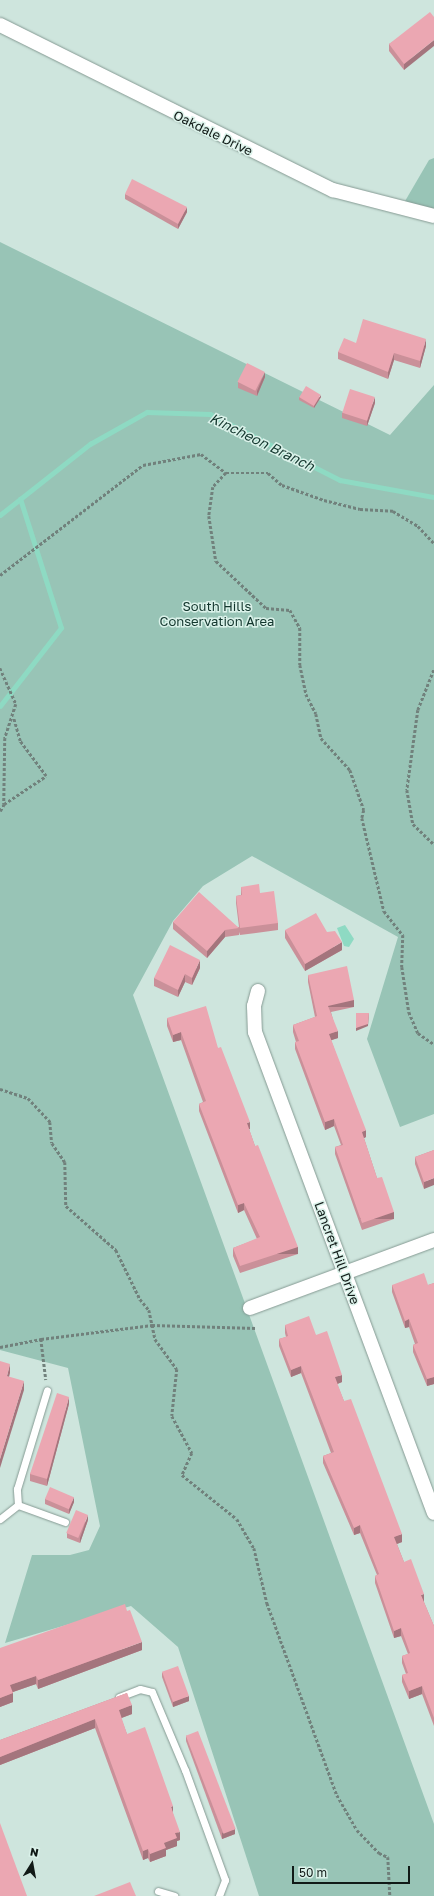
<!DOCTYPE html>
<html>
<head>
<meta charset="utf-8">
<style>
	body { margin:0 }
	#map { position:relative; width:434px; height:1896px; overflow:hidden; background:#cee5dd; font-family:"Golos Text",sans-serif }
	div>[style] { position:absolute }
	.green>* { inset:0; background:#98c4b6 }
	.water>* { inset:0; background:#8edac3 }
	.stream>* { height:4.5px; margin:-2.25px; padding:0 2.25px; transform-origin:2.25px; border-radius:2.25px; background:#8edac3 }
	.path>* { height:2.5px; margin-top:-1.25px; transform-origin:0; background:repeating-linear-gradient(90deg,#71817c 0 3px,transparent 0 5px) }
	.roads { filter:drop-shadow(0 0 1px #859a93) drop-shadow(0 0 1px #859a93) }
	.service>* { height:7px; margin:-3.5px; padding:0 3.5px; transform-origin:3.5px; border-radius:3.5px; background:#fff }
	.minor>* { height:14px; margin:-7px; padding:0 7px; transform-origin:7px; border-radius:7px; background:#fff }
	.wall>* { inset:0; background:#ca9099 }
	.shaded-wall>* { inset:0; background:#a4757d; transform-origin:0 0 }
	.building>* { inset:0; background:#eba7b2; transform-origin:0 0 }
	span { translate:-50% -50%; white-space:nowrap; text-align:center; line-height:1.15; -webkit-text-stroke:3px #dbf2ea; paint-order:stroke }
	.street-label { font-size:13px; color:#111a17 }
	.park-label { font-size:13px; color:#12362d }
	.water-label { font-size:14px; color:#14382f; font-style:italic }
	.north { position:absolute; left:12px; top:1844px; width:40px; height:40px; -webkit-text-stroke:3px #dbf2ea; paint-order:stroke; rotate:11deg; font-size:11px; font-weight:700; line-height:16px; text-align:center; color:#111a17 }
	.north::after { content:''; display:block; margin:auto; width:14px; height:18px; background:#111a17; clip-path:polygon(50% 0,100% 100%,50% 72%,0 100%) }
	.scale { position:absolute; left:292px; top:1866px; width:118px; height:18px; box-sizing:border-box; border:2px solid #111a17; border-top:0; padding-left:5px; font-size:12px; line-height:14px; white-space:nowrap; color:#111a17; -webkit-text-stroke:3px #dbf2ea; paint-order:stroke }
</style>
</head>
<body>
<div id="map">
	<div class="green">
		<div style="clip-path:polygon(434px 158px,434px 216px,401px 208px,429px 160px)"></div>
		<div style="clip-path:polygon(0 242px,390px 435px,434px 385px,434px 1114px,400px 1127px,367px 1039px,398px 937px,252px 856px,203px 886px,173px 921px,133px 995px,434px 1824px,434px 1896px,259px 1896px,178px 1647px,131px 1606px,5px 1643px,32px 1555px,70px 1555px,89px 1550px,100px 1526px,68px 1368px,0 1350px)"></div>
	</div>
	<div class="water">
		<div style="clip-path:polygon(345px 925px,354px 939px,349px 947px,344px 946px,337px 928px)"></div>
	</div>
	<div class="stream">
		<div style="left:0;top:515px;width:115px;rotate:-38.3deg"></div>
		<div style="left:90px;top:444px;width:65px;rotate:-29.3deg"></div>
		<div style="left:147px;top:412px;width:63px;rotate:1.8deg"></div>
		<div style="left:210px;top:414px;width:146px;rotate:26.9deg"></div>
		<div style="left:340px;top:480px;width:96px;rotate:10.3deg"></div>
		<div style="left:0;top:706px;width:99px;rotate:-52deg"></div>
		<div style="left:61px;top:628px;width:135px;rotate:-107.6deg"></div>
	</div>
	<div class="path">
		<div style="left:226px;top:473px;width:19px;rotate:133deg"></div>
		<div style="left:213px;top:487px;width:29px;rotate:98deg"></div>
		<div style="left:209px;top:516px;width:46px;rotate:81.2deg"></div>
		<div style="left:216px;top:561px;width:69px;rotate:43.2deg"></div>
		<div style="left:266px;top:608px;width:24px;rotate:5deg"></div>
		<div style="left:290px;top:610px;width:21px;rotate:61deg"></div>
		<div style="left:300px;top:628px;width:37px;rotate:90deg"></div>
		<div style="left:300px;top:665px;width:30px;rotate:78deg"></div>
		<div style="left:306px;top:694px;width:22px;rotate:63deg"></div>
		<div style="left:316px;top:714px;width:25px;rotate:78deg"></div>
		<div style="left:321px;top:738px;width:43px;rotate:47.8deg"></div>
		<div style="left:350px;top:770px;width:42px;rotate:70.7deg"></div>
		<div style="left:364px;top:810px;width:8px;rotate:104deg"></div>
		<div style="left:362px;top:818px;width:96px;rotate:76.7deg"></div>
		<div style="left:384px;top:911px;width:31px;rotate:52deg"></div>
		<div style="left:403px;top:935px;width:32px;rotate:92deg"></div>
		<div style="left:402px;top:967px;width:46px;rotate:81.2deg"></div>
		<div style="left:409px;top:1012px;width:23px;rotate:67deg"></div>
		<div style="left:418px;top:1033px;width:19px;rotate:35deg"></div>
		<div style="left:0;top:575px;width:180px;rotate:-37.6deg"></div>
		<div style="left:143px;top:465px;width:59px;rotate:-10.7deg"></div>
		<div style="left:201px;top:454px;width:31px;rotate:37deg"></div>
		<div style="left:226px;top:473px;width:42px"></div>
		<div style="left:268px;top:473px;width:18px;rotate:41deg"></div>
		<div style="left:282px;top:485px;width:45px;rotate:19.7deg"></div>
		<div style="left:324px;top:500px;width:37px;rotate:14deg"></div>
		<div style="left:360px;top:509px;width:33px;rotate:3deg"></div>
		<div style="left:393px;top:511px;width:29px;rotate:31deg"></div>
		<div style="left:418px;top:526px;width:23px;rotate:47deg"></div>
		<div style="left:0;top:668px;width:39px;rotate:66deg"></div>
		<div style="left:16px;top:704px;width:36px;rotate:108deg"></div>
		<div style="left:5px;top:738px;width:66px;rotate:90.9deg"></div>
		<div style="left:434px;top:670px;width:43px;rotate:111.8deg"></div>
		<div style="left:418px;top:710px;width:81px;rotate:97.8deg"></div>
		<div style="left:407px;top:790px;width:35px;rotate:80deg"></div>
		<div style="left:413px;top:824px;width:29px;rotate:44deg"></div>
		<div style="left:0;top:811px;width:8px;rotate:-60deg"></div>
		<div style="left:4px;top:804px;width:50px;rotate:-33.7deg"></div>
		<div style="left:46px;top:776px;width:44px;rotate:-126.6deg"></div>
		<div style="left:20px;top:741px;width:25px;rotate:-106deg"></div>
		<div style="left:0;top:1089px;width:29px;rotate:18deg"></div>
		<div style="left:28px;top:1098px;width:33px;rotate:47deg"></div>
		<div style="left:50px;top:1122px;width:21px;rotate:85deg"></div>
		<div style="left:52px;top:1143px;width:23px;rotate:56deg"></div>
		<div style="left:65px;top:1162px;width:44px;rotate:88.7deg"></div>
		<div style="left:66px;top:1206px;width:67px;rotate:41.3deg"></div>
		<div style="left:116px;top:1250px;width:55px;rotate:63.9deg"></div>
		<div style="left:140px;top:1299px;width:14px;rotate:51deg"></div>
		<div style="left:149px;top:1310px;width:30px;rotate:78deg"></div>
		<div style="left:155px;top:1339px;width:37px;rotate:54deg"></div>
		<div style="left:177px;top:1369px;width:47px;rotate:96.1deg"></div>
		<div style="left:172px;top:1416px;width:42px;rotate:61.6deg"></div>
		<div style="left:192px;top:1453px;width:24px;rotate:114deg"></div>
		<div style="left:182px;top:1475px;width:70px;rotate:38.7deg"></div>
		<div style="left:237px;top:1519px;width:34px;rotate:60deg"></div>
		<div style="left:254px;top:1548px;width:57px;rotate:76.7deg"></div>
		<div style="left:267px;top:1603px;width:204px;rotate:70deg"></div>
		<div style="left:337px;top:1795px;width:40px;rotate:60.3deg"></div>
		<div style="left:357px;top:1830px;width:32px;rotate:46deg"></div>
		<div style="left:379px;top:1853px;width:10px;rotate:24deg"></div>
		<div style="left:388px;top:1857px;width:39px;rotate:87deg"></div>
		<div style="left:41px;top:1339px;width:112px;rotate:-7.2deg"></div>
		<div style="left:152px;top:1325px;width:105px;rotate:1.6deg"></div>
		<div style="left:0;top:1347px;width:42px;rotate:-11deg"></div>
		<div style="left:41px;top:1339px;width:41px;rotate:83deg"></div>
	</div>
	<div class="roads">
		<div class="service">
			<div style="left:18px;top:1505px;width:16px;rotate:-94deg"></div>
			<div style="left:17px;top:1489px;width:103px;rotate:-73.1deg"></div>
			<div style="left:0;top:1519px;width:23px;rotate:-38deg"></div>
			<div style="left:18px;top:1505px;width:50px;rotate:19.9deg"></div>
			<div style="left:119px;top:1697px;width:22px;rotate:-21deg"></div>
			<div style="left:140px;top:1689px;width:12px;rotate:14deg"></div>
			<div style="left:152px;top:1692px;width:85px;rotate:67.1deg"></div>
			<div style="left:185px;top:1770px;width:117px;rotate:70deg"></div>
			<div style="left:225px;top:1880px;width:17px;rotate:111deg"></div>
			<div style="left:158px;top:1891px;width:17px;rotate:17deg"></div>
		</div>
		<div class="minor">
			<div style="left:0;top:25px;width:372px;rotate:26.4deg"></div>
			<div style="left:333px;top:190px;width:104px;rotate:14.4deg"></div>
			<div style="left:258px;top:991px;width:16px;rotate:105deg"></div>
			<div style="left:254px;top:1006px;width:26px;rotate:88deg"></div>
			<div style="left:255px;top:1032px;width:513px;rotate:69.59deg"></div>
			<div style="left:250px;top:1308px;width:196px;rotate:-20.3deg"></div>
		</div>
	</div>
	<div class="wall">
		<div style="clip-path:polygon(434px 17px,404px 70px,389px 51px,389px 44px)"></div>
		<div style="clip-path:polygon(125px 194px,187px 212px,178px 229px,125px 199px)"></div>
		<div style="clip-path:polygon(356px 343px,426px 346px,420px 368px,394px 360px,388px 379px,338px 359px,338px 352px)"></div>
		<div style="clip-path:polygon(265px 377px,257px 396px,238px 388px,238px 382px)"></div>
		<div style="clip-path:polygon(299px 397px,321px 397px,314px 408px,299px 400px)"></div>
		<div style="clip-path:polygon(375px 403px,367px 426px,342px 418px,342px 413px)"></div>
		<div style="clip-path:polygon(241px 887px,260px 893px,278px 923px,278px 930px,240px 935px,239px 932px,239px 935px,225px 937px,207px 958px,173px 929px,173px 922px,239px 927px,236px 903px,236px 896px,241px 895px)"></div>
		<div style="clip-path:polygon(285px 930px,342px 950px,305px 971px,285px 938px)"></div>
		<div style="clip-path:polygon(200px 968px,192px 985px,185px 982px,178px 997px,154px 986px,154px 978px)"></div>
		<div style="clip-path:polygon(308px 975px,354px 1007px,331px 1012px,338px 1038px,331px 1040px,366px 1137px,364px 1138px,377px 1178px,394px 1219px,362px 1230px,335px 1154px,335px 1147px,341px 1145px,334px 1126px,325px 1130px,295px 1049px,295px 1042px,296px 1042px,293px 1032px,293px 1025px,315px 1017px,308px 982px)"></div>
		<div style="clip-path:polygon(167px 1018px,218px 1048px,250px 1129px,249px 1129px,255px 1146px,298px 1254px,240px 1273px,233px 1256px,233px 1248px,257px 1239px,244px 1210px,238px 1213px,199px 1111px,199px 1104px,203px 1102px,181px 1040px,173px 1042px,167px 1026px)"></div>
		<div style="clip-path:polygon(434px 1150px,424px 1189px,415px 1164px,415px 1157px)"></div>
		<div style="clip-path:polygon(434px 1283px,434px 1384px,427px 1386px,413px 1352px,413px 1345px,415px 1344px,409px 1327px,405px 1328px,392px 1292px,392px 1285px,428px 1285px)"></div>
		<div style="clip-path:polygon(285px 1325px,316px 1335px,342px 1382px,337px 1384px,402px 1542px,397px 1544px,404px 1562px,424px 1601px,424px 1602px,434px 1626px,434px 1726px,422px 1694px,409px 1699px,402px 1682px,402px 1675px,406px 1674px,402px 1663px,402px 1656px,408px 1654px,401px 1636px,394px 1638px,375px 1583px,375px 1576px,377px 1575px,360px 1533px,354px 1535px,323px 1463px,323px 1456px,331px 1453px,301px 1373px,291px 1377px,279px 1346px,279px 1339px,286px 1337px,285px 1333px)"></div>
		<div style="clip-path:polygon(69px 1404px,47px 1486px,30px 1481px,30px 1474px)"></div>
		<div style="clip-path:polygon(45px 1499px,74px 1502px,69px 1514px,45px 1504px)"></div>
		<div style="clip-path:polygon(88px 1520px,80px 1543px,67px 1538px,67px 1533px)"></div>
		<div style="clip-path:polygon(0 1648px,142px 1650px,38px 1689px,36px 1684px,13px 1692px,13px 1702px,0 1707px)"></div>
		<div style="clip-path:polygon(162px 1672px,189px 1701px,173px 1707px,162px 1677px)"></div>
		<div style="clip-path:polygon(127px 1693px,132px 1714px,121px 1718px,127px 1734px,173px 1814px,180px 1840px,177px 1841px,177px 1846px,166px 1850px,166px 1856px,150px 1862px,148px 1858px,143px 1860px,95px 1728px,0 1765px,0 1740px)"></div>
		<div style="clip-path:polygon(186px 1735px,235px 1834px,222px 1839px,186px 1741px)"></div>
	</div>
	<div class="shaded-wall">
		<div style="clip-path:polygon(434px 40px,434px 46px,404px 70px,404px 64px)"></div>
		<div style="clip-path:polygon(187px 207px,187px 212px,178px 229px,178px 224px)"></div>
		<div style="clip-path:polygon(426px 339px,426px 346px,420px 368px,420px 361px)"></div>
		<div style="clip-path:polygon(394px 353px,394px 360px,388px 379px,388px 372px)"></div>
		<div style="clip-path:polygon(265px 372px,265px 377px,257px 396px,257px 391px)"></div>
		<div style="clip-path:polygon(321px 395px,321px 397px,314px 408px,314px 406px)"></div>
		<div style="clip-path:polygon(375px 397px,375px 403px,367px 426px,367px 421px)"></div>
		<div style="clip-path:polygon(225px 930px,225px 937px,207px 958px,207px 951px)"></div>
		<div style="clip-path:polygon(342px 942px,342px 950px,305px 971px,305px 964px)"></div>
		<div style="clip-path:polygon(200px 960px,200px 968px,192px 985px,192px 978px)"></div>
		<div style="clip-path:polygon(185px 974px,185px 982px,178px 997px,178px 990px)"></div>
		<div style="left:354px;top:1000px;width:7px;height:27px;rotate:90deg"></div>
		<div style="clip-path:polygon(369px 1013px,368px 1026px,356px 1031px,356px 1028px)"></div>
		<div style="clip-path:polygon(338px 1031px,338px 1038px,329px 1041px,329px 1034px)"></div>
		<div style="clip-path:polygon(181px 1032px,181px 1040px,173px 1042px,173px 1035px)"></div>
		<div style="clip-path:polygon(334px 1119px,334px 1126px,325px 1130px,325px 1122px)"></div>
		<div style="clip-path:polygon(250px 1122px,250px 1129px,247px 1130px,247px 1123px)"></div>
		<div style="clip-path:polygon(366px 1130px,366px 1137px,362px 1139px,362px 1132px)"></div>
		<div style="clip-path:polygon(434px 1178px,434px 1185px,424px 1189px,424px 1182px)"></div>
		<div style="clip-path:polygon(244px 1203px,244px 1210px,238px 1213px,238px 1205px)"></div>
		<div style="left:394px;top:1212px;width:7px;height:34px;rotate:90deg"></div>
		<div style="left:298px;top:1247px;width:7px;height:61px;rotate:90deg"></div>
		<div style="clip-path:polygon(409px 1319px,409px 1327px,405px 1328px,405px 1321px)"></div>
		<div style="clip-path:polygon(10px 1364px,10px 1373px,7px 1385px,7px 1376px)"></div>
		<div style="clip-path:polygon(301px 1366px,301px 1373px,291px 1377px,291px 1370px)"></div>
		<div style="clip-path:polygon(342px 1375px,342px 1382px,335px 1385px,335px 1377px)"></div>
		<div style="clip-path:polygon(434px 1377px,434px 1384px,427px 1386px,427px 1379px)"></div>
		<div style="clip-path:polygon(24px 1381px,24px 1390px,0 1468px,0 1459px)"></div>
		<div style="clip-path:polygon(69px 1397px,69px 1404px,47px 1486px,47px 1479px)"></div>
		<div style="clip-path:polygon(74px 1497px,74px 1502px,69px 1514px,69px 1509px)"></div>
		<div style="clip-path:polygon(88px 1515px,88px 1520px,80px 1543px,80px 1538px)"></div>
		<div style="clip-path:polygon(360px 1525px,360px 1533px,354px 1535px,354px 1528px)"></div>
		<div style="clip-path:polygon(402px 1534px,402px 1542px,394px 1545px,394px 1537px)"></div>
		<div style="clip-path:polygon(424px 1594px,424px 1601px,421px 1603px,421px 1595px)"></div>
		<div style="clip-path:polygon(401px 1628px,401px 1636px,394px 1638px,394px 1631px)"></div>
		<div style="clip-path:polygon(142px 1642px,142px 1650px,38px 1689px,38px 1680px)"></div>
		<div style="clip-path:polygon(36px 1676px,36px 1684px,10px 1693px,10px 1685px)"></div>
		<div style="clip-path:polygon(422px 1686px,422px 1694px,409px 1699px,409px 1691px)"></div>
		<div style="clip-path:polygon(13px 1693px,13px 1702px,0 1707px,0 1698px)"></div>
		<div style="clip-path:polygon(189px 1696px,189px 1701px,173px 1707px,173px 1702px)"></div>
		<div style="clip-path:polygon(132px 1705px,132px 1714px,119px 1719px,119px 1710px)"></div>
		<div style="clip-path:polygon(95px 1719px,95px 1728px,0 1765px,0 1757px)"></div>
		<div style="clip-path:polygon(173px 1806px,173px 1814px,171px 1807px)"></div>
		<div style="clip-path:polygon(235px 1829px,235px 1834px,222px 1839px,222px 1833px)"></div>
		<div style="clip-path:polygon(180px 1832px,180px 1840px,177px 1841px,177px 1846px,166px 1850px,166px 1856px,150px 1862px,150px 1854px,175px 1833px)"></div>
		<div style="clip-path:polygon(148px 1849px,148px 1858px,143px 1860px,143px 1851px)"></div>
	</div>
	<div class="building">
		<div style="clip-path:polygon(430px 12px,434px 17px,434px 40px,404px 64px,389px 44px)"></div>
		<div style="clip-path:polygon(132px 179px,187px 207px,178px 224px,125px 194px)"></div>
		<div style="clip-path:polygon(363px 319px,426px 339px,420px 361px,394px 353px,388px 372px,338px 352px,344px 338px,356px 343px)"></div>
		<div style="left:247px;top:363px;width:20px;height:21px;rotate:27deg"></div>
		<div style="left:306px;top:386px;width:17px;height:13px;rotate:31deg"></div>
		<div style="left:350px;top:389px;width:26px;height:25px;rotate:18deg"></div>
		<div style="clip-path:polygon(259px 884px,260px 893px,274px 891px,278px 923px,240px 928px,236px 896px,242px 895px,241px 887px)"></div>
		<div style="clip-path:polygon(199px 892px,239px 928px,225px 930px,207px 951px,173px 922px)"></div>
		<div style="clip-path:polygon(316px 913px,327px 932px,335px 931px,342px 942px,305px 964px,285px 930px)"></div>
		<div style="clip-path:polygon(170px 945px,200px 960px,192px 978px,185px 974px,178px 990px,154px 978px)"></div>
		<div style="clip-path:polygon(347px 966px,354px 1000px,328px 1006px,338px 1031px,329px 1034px,366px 1130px,362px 1132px,377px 1178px,382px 1177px,394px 1212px,362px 1223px,335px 1147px,343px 1145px,334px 1119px,325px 1122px,295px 1042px,299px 1041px,293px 1025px,317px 1016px,308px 975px)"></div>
		<div style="clip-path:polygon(206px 1006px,218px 1048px,221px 1047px,250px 1122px,247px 1123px,255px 1146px,258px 1145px,298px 1247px,240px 1266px,233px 1248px,260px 1237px,244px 1203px,238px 1205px,199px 1104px,206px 1101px,181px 1032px,173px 1035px,167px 1018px)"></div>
		<div style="clip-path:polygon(356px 1013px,369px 1013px,368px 1024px,356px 1028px)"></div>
		<div style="clip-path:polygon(434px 1150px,434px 1178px,424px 1182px,415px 1157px)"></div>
		<div style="clip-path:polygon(424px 1273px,428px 1285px,434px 1283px,434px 1377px,427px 1379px,413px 1345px,418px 1343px,409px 1319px,405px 1321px,392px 1285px)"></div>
		<div style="clip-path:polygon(309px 1316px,316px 1335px,327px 1331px,342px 1375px,335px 1377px,344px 1401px,351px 1399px,402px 1534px,394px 1537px,404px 1562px,411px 1559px,424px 1594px,421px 1595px,434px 1626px,434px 1718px,422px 1686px,409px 1691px,402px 1675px,408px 1673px,402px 1656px,410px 1653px,401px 1628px,394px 1631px,375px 1576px,379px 1574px,360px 1525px,354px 1528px,323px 1456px,334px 1452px,301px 1366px,291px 1370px,279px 1339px,288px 1336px,285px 1325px)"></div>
		<div style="clip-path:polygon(0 1361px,10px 1364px,7px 1376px,24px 1381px,0 1459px)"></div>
		<div style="clip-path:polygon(57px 1393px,69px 1397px,47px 1479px,30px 1474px)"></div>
		<div style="left:50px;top:1487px;width:26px;height:13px;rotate:23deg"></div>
		<div style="left:76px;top:1510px;width:13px;height:25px;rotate:23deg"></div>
		<div style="clip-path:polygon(125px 1604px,127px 1611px,130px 1610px,142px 1642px,38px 1680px,36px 1676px,10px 1685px,13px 1693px,0 1698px,0 1648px)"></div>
		<div style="left:178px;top:1666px;width:32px;height:17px;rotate:70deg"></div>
		<div style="clip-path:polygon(127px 1693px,132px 1705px,119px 1710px,127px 1734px,145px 1727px,173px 1806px,171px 1807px,180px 1832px,175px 1833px,177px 1838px,164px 1843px,166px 1848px,150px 1854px,148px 1849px,143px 1851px,95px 1719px,0 1757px,0 1740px)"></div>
		<div style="left:198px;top:1731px;width:105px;height:13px;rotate:69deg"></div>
		<div style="clip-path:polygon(0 1823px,27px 1896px,0 1896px)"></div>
		<div style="clip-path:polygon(130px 1882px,136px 1896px,94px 1896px)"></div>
	</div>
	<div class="street-label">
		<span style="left:213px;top:133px;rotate:26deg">Oakdale Drive</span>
		<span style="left:337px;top:1253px;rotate:70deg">Lancret Hill Drive</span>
	</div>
	<div class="park-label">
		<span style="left:217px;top:614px">South Hills<br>Conservation Area</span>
	</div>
	<div class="water-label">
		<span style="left:262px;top:442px;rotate:26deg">Kincheon Branch</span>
	</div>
	<div class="north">N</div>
	<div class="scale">50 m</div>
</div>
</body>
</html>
